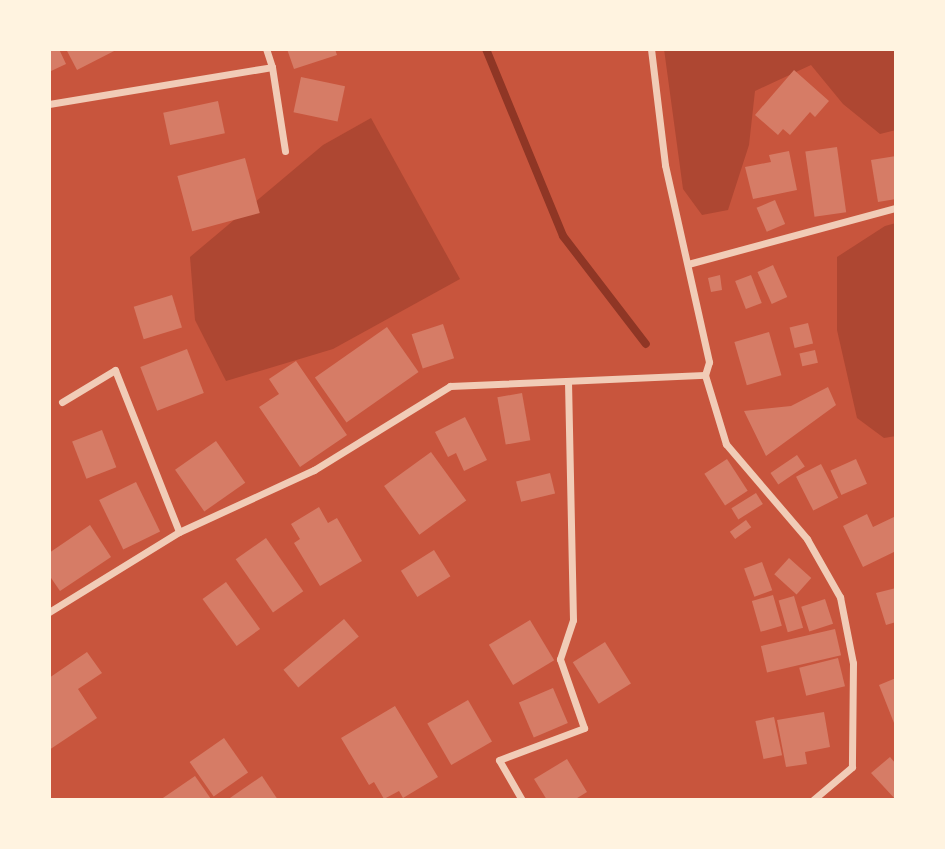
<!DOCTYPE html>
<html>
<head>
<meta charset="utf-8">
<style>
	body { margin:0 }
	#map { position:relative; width:945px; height:849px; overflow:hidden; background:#c8553d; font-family:Commissioner,sans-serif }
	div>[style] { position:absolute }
	.green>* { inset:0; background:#ae4732 }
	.stream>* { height:8px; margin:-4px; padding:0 4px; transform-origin:4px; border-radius:4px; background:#8f3625 }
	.building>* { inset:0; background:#d67c66; transform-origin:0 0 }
	.minor>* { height:7px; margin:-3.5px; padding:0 3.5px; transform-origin:3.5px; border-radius:3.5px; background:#f1ccb7 }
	span { translate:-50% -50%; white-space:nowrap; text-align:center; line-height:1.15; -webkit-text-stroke:7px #fff3e0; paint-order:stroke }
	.frame { position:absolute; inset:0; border:51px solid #fff3e0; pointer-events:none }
</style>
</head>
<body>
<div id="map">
	<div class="green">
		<div style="clip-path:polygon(664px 49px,896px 49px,896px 130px,880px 134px,843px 104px,811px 65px,755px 91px,749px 145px,728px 210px,702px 215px,683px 189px)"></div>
		<div style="clip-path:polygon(371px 118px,460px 279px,333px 349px,226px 381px,195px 320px,190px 257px,323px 145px)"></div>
		<div style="clip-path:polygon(896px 223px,896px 436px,884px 438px,857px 418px,837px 330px,837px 257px,885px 226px)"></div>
	</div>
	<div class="stream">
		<div style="left:486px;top:49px;width:202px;rotate:67.6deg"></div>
		<div style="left:563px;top:236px;width:136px;rotate:52.5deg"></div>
	</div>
	<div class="building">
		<div style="clip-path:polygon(49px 49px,59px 49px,66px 64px,49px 72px)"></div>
		<div style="clip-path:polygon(66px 49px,118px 49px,77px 70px)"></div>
		<div style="clip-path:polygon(287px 49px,335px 49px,337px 55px,294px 69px)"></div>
		<div style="clip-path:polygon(794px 70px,829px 101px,815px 117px,810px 112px,790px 135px,783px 129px,778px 135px,755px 115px)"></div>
		<div style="left:301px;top:77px;width:45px;height:36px;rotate:12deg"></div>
		<div style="left:218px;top:101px;width:33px;height:56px;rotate:78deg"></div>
		<div style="left:837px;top:147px;width:66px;height:32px;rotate:82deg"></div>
		<div style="clip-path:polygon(789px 151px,797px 190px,753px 199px,745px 167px,771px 162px,769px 155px)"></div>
		<div style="clip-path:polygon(896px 156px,896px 199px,878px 202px,871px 160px)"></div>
		<div style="left:245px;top:158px;width:57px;height:70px;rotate:75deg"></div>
		<div style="left:775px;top:200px;width:26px;height:20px;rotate:67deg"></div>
		<div style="left:773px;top:265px;width:35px;height:17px;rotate:66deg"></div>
		<div style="clip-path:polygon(720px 275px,722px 290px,711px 292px,708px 278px)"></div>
		<div style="left:751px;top:275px;width:30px;height:17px;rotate:69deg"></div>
		<div style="left:172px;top:295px;width:34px;height:40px;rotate:73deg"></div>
		<div style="left:808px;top:323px;width:21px;height:19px;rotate:76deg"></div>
		<div style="left:443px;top:324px;width:36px;height:33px;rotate:72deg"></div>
		<div style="left:387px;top:327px;width:55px;height:88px;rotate:55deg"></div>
		<div style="left:769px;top:332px;width:45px;height:36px;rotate:74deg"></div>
		<div style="left:187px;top:349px;width:47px;height:50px;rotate:69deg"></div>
		<div style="left:815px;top:350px;width:13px;height:16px;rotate:77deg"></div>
		<div style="clip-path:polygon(296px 361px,347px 435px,300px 467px,259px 407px,279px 394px,269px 379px)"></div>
		<div style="clip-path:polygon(828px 387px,836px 405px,766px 456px,744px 411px,791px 406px)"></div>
		<div style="left:522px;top:393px;width:48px;height:25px;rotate:80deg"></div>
		<div style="clip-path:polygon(465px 417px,487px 460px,464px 471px,456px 453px,448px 457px,435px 432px)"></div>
		<div style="left:102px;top:430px;width:40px;height:32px;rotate:69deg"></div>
		<div style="left:216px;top:441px;width:51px;height:50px;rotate:55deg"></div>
		<div style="left:431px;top:452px;width:60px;height:58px;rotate:54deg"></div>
		<div style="left:797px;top:455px;width:14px;height:32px;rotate:56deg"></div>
		<div style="left:727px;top:459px;width:38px;height:27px;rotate:57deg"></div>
		<div style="left:856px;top:459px;width:27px;height:28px;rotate:66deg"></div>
		<div style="left:821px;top:464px;width:38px;height:28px;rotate:63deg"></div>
		<div style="left:550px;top:473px;width:21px;height:35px;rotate:76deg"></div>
		<div style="left:136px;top:482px;width:55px;height:41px;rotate:64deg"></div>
		<div style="left:756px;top:493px;width:13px;height:29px;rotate:58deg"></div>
		<div style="clip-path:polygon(319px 507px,328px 523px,337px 518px,362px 561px,320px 586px,294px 543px,300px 539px,291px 524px)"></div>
		<div style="clip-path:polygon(867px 514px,873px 527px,896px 516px,896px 551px,863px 567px,843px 526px)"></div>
		<div style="left:746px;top:520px;width:9px;height:20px;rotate:54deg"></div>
		<div style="clip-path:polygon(90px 525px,111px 557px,60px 591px,49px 575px,49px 553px)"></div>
		<div style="left:266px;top:538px;width:65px;height:37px;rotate:55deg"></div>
		<div style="left:434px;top:550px;width:31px;height:39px;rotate:58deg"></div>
		<div style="left:789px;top:558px;width:30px;height:22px;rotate:42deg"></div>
		<div style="left:762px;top:562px;width:30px;height:19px;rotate:70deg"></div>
		<div style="left:226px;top:582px;width:58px;height:29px;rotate:54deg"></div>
		<div style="clip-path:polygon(896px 588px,896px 622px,886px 625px,876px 593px)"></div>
		<div style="left:773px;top:595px;width:32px;height:22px;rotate:74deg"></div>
		<div style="left:794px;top:596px;width:33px;height:16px;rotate:74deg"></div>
		<div style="left:825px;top:599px;width:26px;height:25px;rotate:72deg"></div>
		<div style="left:344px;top:619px;width:23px;height:79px;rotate:50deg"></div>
		<div style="left:530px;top:620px;width:47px;height:48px;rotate:59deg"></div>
		<div style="left:835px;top:629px;width:27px;height:76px;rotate:77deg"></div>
		<div style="left:605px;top:642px;width:49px;height:38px;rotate:58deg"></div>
		<div style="clip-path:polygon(87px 652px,102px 673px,78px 689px,97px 718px,49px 750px,49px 678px)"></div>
		<div style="left:838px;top:658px;width:29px;height:40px;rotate:76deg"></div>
		<div style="clip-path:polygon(896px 678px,896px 728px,879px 685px)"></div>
		<div style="left:553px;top:688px;width:38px;height:37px;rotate:67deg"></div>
		<div style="left:468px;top:700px;width:48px;height:47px;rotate:60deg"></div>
		<div style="clip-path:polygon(395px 706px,438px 777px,403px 798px,399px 791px,384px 799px,374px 782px,369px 785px,341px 738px)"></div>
		<div style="clip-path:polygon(824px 712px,830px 747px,805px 752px,807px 764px,786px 767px,777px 720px)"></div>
		<div style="left:774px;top:717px;width:39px;height:19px;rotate:78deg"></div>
		<div style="left:224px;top:738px;width:42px;height:42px;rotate:55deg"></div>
		<div style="clip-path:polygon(890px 757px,896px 764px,896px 800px,871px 773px)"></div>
		<div style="clip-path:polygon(567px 759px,587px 792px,574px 800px,547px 800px,534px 779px)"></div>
		<div style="clip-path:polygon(195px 776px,211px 799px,160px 800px)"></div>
		<div style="clip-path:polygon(262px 776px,278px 800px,227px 800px)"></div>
	</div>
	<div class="minor">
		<div style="left:651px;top:49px;width:117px;rotate:83.1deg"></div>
		<div style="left:665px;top:165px;width:202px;rotate:77.4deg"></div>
		<div style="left:709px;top:362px;width:14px;rotate:107deg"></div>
		<div style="left:272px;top:67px;width:85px;rotate:81.2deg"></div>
		<div style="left:49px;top:104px;width:226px;rotate:-9.4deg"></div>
		<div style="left:272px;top:67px;width:19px;rotate:-108deg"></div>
		<div style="left:688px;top:264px;width:215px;rotate:-15.1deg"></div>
		<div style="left:62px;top:402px;width:62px;rotate:-31.1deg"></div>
		<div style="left:115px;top:370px;width:174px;rotate:68.4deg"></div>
		<div style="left:49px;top:612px;width:153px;rotate:-31.6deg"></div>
		<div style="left:179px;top:532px;width:149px;rotate:-24.7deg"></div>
		<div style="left:314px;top:470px;width:160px;rotate:-31.7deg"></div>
		<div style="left:450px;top:386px;width:255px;rotate:-2.5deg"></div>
		<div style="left:705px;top:375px;width:72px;rotate:73.1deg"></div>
		<div style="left:726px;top:444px;width:125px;rotate:49.5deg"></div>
		<div style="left:807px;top:539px;width:67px;rotate:60.4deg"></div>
		<div style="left:840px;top:597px;width:67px;rotate:78.9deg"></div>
		<div style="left:853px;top:663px;width:104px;rotate:90.6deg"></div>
		<div style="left:852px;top:767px;width:51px;rotate:139.8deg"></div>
		<div style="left:522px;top:800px;width:46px;rotate:-119.9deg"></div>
		<div style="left:499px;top:760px;width:91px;rotate:-20.6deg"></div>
		<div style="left:584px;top:728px;width:73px;rotate:-109.2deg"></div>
		<div style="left:560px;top:659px;width:41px;rotate:-71.6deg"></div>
		<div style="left:573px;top:620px;width:239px;rotate:-91.2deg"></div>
	</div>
	<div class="frame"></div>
</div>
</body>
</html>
